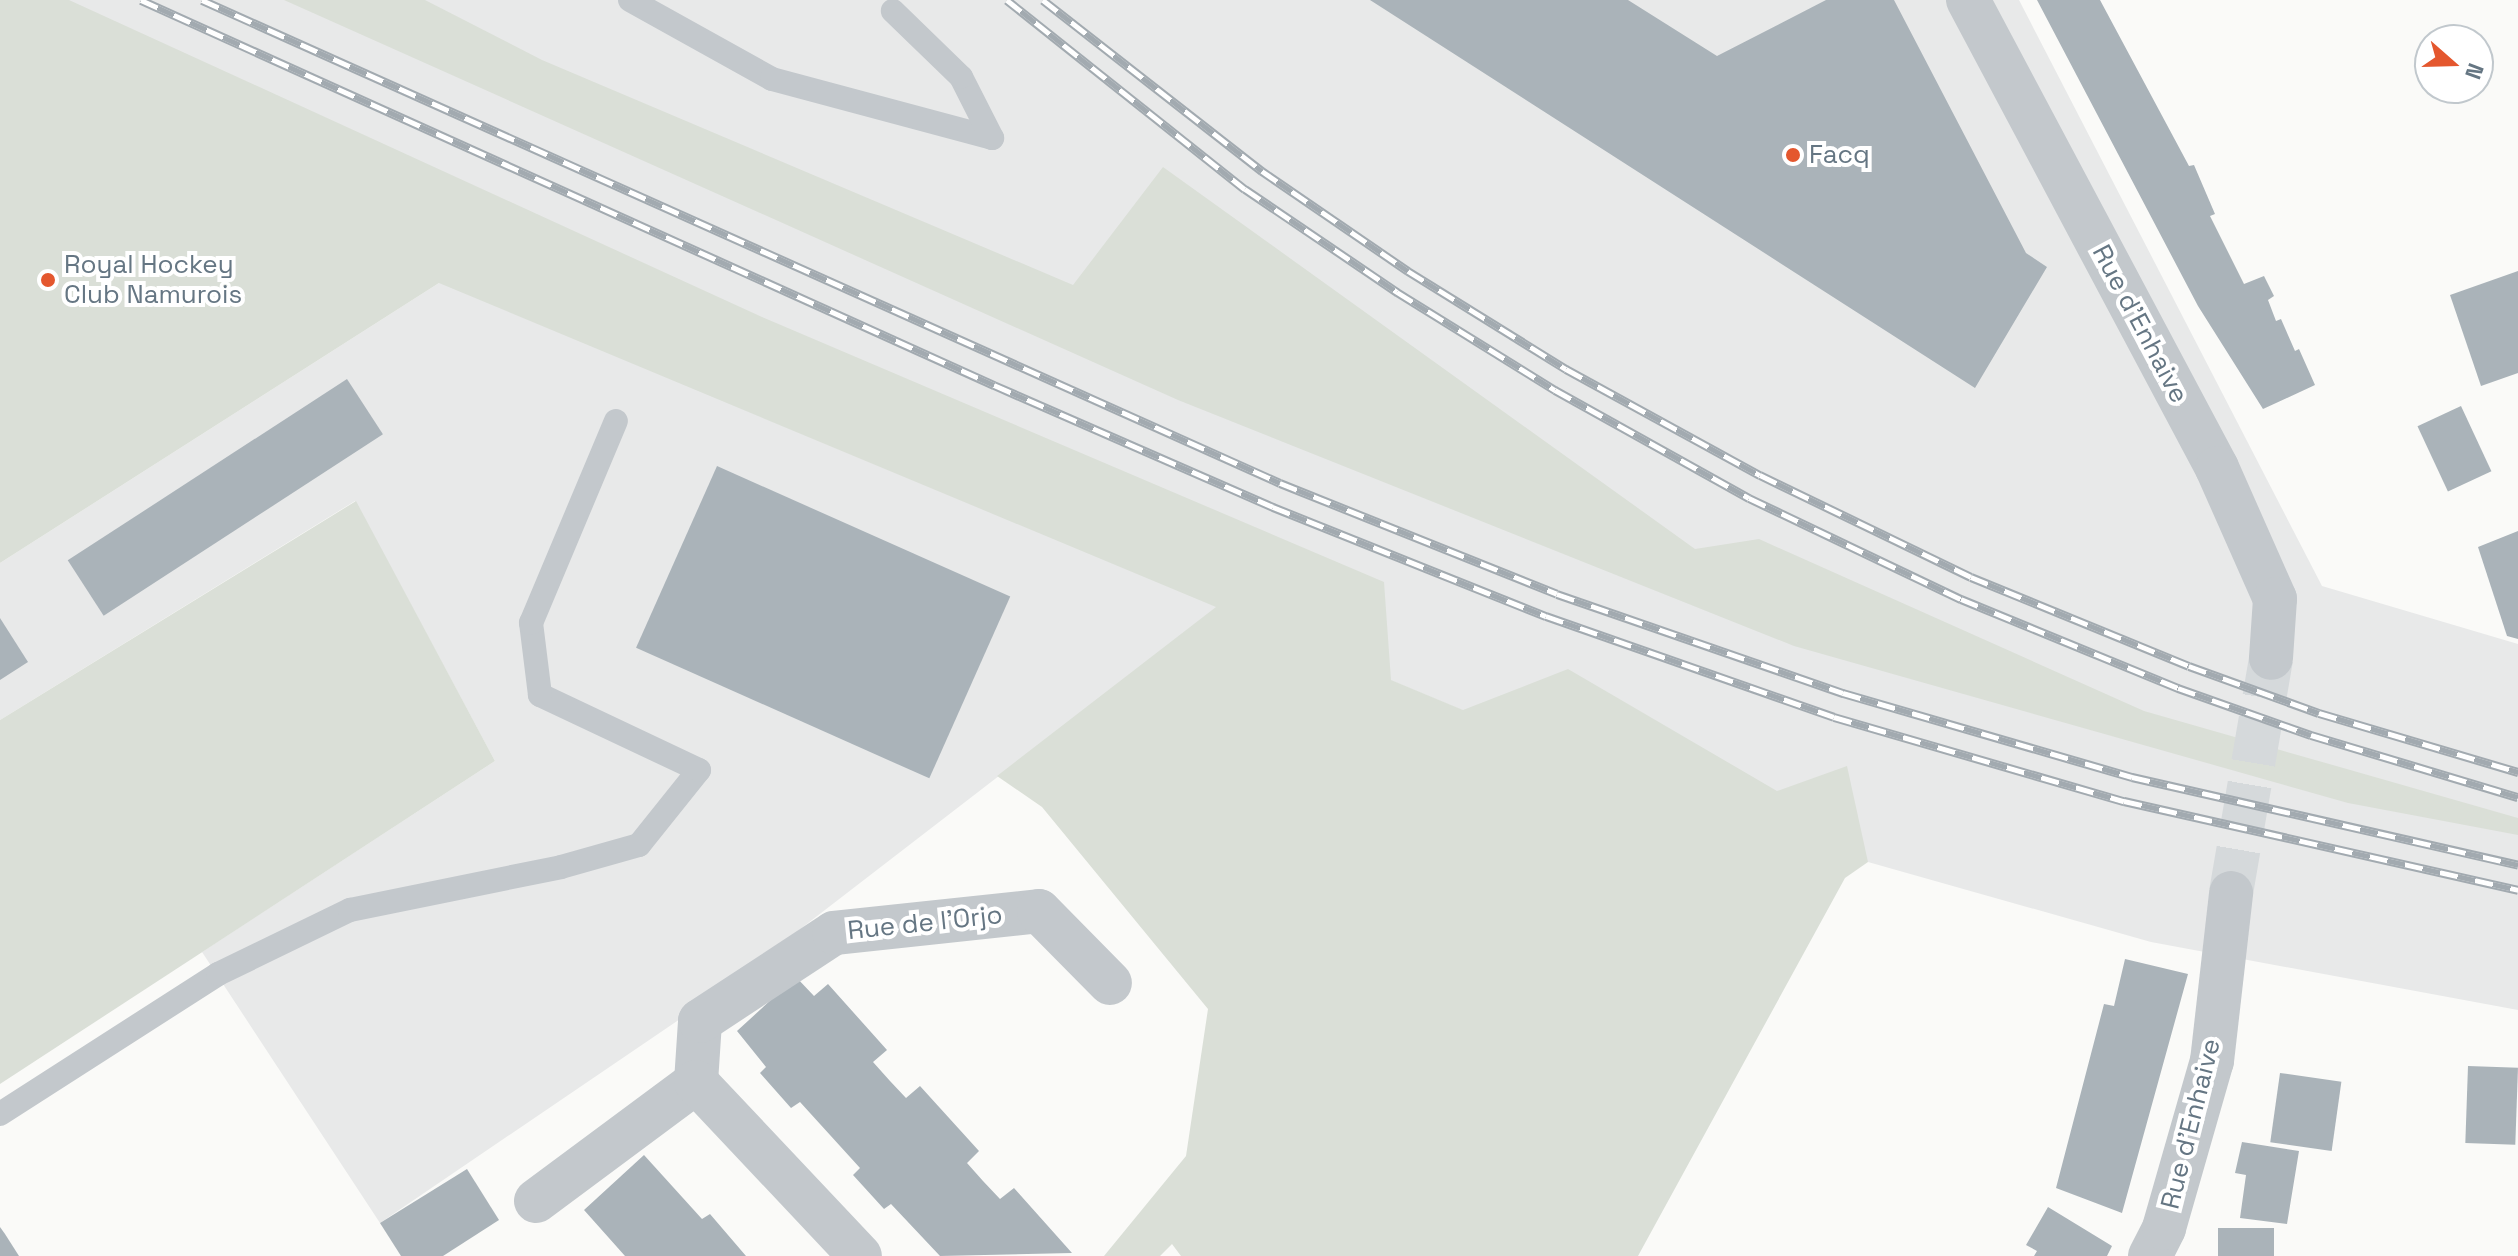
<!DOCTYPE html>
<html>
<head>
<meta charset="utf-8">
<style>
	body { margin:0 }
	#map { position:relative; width:2518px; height:1256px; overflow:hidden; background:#fafaf8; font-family:"Space Grotesk",sans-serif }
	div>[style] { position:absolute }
	.built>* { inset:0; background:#e8e9e9 }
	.green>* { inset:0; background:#dadfd7 }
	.building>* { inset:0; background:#aab3b9; transform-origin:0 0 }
	.minor-tunnel>* { height:44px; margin-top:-22px; transform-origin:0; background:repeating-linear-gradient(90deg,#d5d9db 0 44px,transparent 0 66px) }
	.service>* { height:24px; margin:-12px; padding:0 12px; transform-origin:12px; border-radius:12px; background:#c3c8cc }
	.minor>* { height:44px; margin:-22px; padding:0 22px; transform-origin:22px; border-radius:22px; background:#c3c8cc }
	.rail>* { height:9px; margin-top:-4.5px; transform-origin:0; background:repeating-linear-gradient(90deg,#fff 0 18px,#a2aab0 0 36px); box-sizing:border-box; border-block:2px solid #a2aab0 }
	.dots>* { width:22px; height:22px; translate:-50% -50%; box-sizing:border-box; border:4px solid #fff; border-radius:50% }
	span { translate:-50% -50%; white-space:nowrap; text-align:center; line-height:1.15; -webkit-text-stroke:8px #fff; paint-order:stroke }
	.poi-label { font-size:26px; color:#657683 }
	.left { translate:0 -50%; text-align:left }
	.street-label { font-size:26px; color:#657683 }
	.north { position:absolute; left:2414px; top:24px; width:80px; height:80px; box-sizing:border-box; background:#fff; border:2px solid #c1c8cd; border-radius:50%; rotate:110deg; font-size:22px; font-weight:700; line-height:32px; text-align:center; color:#657683 }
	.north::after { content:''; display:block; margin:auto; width:28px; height:36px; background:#e4572e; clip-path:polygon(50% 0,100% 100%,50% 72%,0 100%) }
</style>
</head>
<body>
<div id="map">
	<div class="built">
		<div style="clip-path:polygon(0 0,2019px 0,2322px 586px,2518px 644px,2518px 1010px,2151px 942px,1868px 862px,1620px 776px,1217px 608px,708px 1000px,380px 1223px,202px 952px,495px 761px,355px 501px,0 720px,0 563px,439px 283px)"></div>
	</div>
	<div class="green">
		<div style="clip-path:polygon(0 0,69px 0,762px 317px,1384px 582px,1391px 680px,1463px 710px,1568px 669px,1777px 791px,1847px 766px,1868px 862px,1845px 878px,1638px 1256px,1181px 1256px,1172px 1244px,1160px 1256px,1104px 1256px,1186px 1156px,1208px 1009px,1042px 807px,997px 776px,1216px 607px,439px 283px,0 563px)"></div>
		<div style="clip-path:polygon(284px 0,425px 0,542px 60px,1073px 285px,1163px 167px,1695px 549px,1759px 539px,2144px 711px,2518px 818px,2518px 835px,2348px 803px,1794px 646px,1178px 400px)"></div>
		<div style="clip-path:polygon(356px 501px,495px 761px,0 1084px,0 720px)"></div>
	</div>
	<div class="building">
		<div style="clip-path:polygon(1370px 0,1628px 0,1717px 56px,1826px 0,1894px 0,2026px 253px,2047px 267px,1975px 388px)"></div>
		<div style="clip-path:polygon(2037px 0,2100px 0,2189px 166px,2194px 165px,2215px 214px,2210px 216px,2244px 284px,2264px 276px,2274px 296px,2268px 300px,2276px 321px,2281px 319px,2295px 351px,2299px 349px,2315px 385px,2263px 409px,2198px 306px)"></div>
		<div style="clip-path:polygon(2518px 271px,2518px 373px,2481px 386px,2450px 295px)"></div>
		<div style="left:347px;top:379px;width:66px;height:333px;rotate:57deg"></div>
		<div style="left:2461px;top:406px;width:72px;height:48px;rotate:65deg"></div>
		<div style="left:717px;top:466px;width:321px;height:199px;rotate:24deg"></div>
		<div style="clip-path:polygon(2518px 531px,2518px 639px,2507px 636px,2478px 547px)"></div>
		<div style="clip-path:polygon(0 618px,28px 662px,0 680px)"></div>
		<div style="clip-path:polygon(2125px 959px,2188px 974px,2122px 1213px,2056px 1188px,2104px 1004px,2114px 1006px)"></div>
		<div style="clip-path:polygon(796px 977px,814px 996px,828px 984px,887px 1050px,873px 1062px,890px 1081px,906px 1098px,920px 1086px,979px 1151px,967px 1163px,983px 1181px,1000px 1199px,1014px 1188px,1072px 1253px,940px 1256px,891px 1204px,884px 1209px,853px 1175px,860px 1168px,800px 1102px,791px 1108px,760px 1073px,766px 1067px,737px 1031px)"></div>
		<div style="left:2468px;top:1066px;width:50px;height:77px;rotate:2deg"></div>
		<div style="left:2280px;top:1073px;width:62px;height:70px;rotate:8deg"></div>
		<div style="clip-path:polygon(2242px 1142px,2299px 1151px,2287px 1224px,2240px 1218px,2246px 1175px,2235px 1173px)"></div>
		<div style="clip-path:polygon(644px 1155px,702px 1219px,710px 1214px,746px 1256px,625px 1256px,584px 1210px)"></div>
		<div style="clip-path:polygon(467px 1169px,499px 1220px,443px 1256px,401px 1256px,380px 1223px)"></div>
		<div style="clip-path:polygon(2048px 1207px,2112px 1246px,2107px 1256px,2034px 1256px,2037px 1251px,2026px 1245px)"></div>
		<div style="clip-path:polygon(0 1227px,5px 1234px,19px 1256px,0 1256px)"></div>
		<div style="left:2218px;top:1228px;width:56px;height:28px"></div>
	</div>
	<div class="minor-tunnel">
		<div style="left:2231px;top:893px;width:238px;rotate:-80.3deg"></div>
	</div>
	<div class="service">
		<div style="left:630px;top:0;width:162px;rotate:29.1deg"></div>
		<div style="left:772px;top:79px;width:228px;rotate:15deg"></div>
		<div style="left:992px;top:138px;width:68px;rotate:-116.9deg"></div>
		<div style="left:961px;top:77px;width:95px;rotate:-135.9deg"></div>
		<div style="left:0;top:1114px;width:259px;rotate:-32.7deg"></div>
		<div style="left:218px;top:974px;width:147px;rotate:-25.9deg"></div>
		<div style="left:350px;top:910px;width:215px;rotate:-11.5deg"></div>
		<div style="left:561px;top:867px;width:81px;rotate:-15.8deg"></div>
		<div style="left:639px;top:845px;width:96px;rotate:-51.3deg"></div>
		<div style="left:699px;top:770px;width:176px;rotate:-154.7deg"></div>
		<div style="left:540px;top:695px;width:73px;rotate:-97.1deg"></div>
		<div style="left:531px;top:623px;width:219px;rotate:-67.2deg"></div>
	</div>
	<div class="minor">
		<div style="left:1968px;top:0;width:530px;rotate:61.98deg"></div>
		<div style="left:2217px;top:468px;width:143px;rotate:66.1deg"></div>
		<div style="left:2275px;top:599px;width:59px;rotate:93.9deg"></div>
		<div style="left:696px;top:1082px;width:61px;rotate:-86.2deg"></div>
		<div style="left:700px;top:1021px;width:160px;rotate:-33.3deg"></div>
		<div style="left:834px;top:933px;width:206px;rotate:-6.1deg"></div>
		<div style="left:1039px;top:911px;width:101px;rotate:45.4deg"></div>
		<div style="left:536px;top:1201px;width:199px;rotate:-36.6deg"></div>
		<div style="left:696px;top:1082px;width:239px;rotate:46.7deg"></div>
		<div style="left:2150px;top:1256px;width:31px;rotate:-63deg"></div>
		<div style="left:2164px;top:1228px;width:174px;rotate:-74deg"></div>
		<div style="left:2212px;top:1061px;width:169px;rotate:-83.5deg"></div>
	</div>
	<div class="rail">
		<div style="left:141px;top:0;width:936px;rotate:24.29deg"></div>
		<div style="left:994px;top:385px;width:305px;rotate:23.6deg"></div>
		<div style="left:1273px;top:507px;width:294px;rotate:21.8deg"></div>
		<div style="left:1546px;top:616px;width:305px;rotate:19.3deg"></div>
		<div style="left:1834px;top:717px;width:302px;rotate:16.2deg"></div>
		<div style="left:2124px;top:801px;width:404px;rotate:12.7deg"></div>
		<div style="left:202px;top:0;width:1181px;rotate:24.13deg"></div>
		<div style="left:1280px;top:483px;width:298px;rotate:21.8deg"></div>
		<div style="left:1557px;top:594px;width:303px;rotate:19.1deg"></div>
		<div style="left:1843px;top:693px;width:301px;rotate:16.2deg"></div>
		<div style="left:2132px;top:777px;width:396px;rotate:12.8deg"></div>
		<div style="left:1007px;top:0;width:304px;rotate:38.5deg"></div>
		<div style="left:1245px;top:189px;width:184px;rotate:34.1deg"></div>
		<div style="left:1397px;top:292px;width:186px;rotate:31.8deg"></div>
		<div style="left:1555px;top:390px;width:222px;rotate:29.1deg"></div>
		<div style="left:1749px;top:498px;width:235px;rotate:25.5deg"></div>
		<div style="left:1961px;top:599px;width:235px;rotate:22.3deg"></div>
		<div style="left:2178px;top:688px;width:141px;rotate:19.5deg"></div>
		<div style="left:2311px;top:735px;width:216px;rotate:16.7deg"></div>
		<div style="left:1043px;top:0;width:278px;rotate:38deg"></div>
		<div style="left:1262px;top:171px;width:177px;rotate:34.4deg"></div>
		<div style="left:1408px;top:271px;width:186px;rotate:31.8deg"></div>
		<div style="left:1566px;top:369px;width:221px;rotate:28.7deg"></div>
		<div style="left:1760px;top:475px;width:234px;rotate:25.8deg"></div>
		<div style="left:1971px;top:577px;width:235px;rotate:22.2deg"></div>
		<div style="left:2189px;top:666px;width:138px;rotate:19.9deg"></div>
		<div style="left:2319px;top:713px;width:208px;rotate:16.5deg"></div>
	</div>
	<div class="dots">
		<div style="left:1793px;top:155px;background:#e4572e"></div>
		<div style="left:48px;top:280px;background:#e4572e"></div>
	</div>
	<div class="poi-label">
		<span class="left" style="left:1809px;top:155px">Facq</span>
		<span class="left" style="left:64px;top:280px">Royal Hockey<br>Club Namurois</span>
	</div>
	<div class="street-label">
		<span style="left:2140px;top:324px;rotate:62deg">Rue d'Enhaive</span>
		<span style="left:925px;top:923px;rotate:-6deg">Rue de l'Orjo</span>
		<span style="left:2191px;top:1124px;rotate:-76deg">Rue d'Enhaive</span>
	</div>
	<div class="north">N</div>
</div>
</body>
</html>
